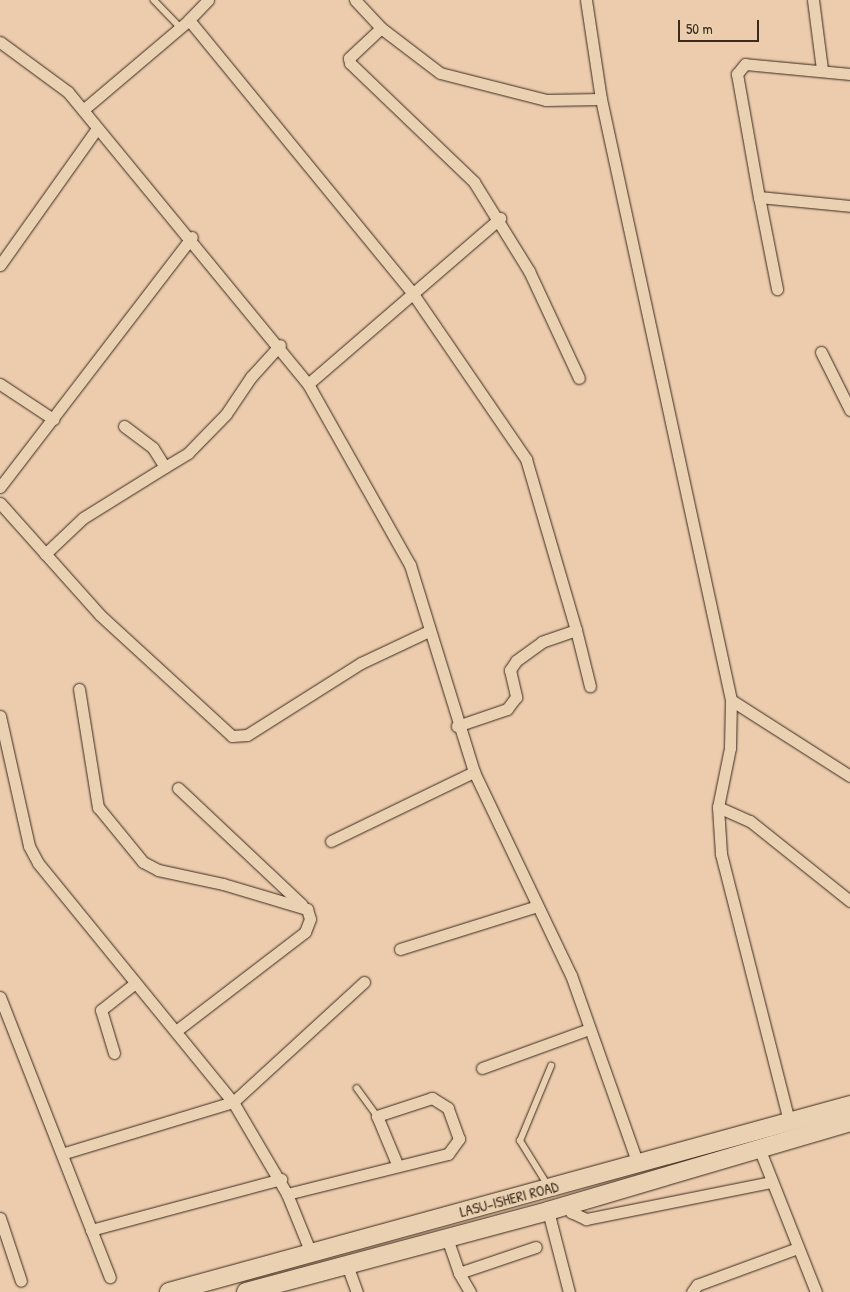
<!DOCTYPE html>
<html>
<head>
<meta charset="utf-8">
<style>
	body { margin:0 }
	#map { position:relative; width:850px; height:1292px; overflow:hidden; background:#ecccad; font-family:"Patrick Hand",sans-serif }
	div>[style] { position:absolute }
	.roads { filter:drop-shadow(0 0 1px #3b2a1e) drop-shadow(0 0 1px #3b2a1e) }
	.lane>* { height:5.5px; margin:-2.75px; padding:0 2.75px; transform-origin:2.75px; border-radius:2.75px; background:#e9d1b1 }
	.street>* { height:11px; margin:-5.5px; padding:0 5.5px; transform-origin:5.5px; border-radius:5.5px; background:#e9d1b1 }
	.primary>* { height:18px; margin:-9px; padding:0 9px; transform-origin:9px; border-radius:9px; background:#e9d1b1 }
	span { translate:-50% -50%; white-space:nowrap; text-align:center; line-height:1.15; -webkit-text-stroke:4.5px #e9d1b1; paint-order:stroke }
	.street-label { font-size:15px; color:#3b2a1e }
	.scale { position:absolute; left:678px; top:20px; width:81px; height:22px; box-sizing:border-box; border:2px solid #3b2a1e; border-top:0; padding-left:6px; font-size:15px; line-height:18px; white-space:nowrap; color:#3b2a1e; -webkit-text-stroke:4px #e9d1b1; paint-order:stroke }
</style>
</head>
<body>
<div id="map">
	<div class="roads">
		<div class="lane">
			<div style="left:154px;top:0;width:37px;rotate:46deg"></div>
			<div style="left:357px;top:1088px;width:34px;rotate:54deg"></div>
			<div style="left:548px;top:1186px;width:53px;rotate:-121.9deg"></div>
			<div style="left:520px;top:1141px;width:81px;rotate:-67.5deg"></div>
		</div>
		<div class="street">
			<div style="left:208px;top:0;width:28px;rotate:134deg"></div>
			<div style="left:189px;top:20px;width:350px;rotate:50.7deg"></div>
			<div style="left:411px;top:291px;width:204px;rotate:55.6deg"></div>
			<div style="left:526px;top:459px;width:178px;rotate:73.7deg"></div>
			<div style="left:576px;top:630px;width:36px;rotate:161deg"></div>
			<div style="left:542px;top:642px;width:32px;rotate:144deg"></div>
			<div style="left:516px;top:661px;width:11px;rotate:124deg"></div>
			<div style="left:510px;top:670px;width:28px;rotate:77deg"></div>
			<div style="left:516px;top:697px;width:15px;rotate:127deg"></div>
			<div style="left:507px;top:709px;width:53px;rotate:161.2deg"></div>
			<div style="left:355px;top:0;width:38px;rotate:47deg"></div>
			<div style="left:381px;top:28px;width:74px;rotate:37.3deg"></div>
			<div style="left:440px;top:73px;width:109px;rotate:14.3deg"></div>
			<div style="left:546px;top:100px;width:55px;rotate:-1deg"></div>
			<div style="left:586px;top:0;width:100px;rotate:81.4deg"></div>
			<div style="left:601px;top:99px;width:615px;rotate:77.79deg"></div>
			<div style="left:731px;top:700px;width:48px;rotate:91.2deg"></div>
			<div style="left:730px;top:748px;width:60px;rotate:101.5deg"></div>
			<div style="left:718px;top:807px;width:47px;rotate:86.3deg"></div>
			<div style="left:721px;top:854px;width:276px;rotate:75.7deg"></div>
			<div style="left:813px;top:0;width:70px;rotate:82.6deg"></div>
			<div style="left:381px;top:28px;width:44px;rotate:136.8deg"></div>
			<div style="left:349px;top:58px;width:5px;rotate:79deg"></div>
			<div style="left:350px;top:63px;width:172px;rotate:43.8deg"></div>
			<div style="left:474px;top:182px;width:105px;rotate:58.3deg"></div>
			<div style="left:529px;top:271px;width:118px;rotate:65deg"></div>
			<div style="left:0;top:42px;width:84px;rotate:36.3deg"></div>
			<div style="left:68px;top:92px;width:378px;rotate:50.6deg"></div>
			<div style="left:308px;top:384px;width:208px;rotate:60.6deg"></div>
			<div style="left:410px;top:565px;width:217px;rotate:72.8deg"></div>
			<div style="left:474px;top:772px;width:225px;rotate:64.5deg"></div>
			<div style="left:571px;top:975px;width:201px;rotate:70.5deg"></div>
			<div style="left:850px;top:74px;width:105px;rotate:-174.6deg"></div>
			<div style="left:745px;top:64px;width:13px;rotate:129deg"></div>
			<div style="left:737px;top:74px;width:125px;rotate:79.9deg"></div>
			<div style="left:759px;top:197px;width:91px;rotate:5.6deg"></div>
			<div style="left:83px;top:110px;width:139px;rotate:-40.3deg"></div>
			<div style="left:759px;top:197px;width:94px;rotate:78.9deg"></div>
			<div style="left:0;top:265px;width:166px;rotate:-54.6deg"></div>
			<div style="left:821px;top:352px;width:65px;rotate:63.4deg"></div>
			<div style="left:0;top:384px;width:64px;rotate:33.4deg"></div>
			<div style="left:308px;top:384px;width:254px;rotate:-40.8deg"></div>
			<div style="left:124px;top:426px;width:36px;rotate:37deg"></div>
			<div style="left:153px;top:448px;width:22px;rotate:58deg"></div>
			<div style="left:165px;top:467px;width:27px;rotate:-31deg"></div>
			<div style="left:188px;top:453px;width:54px;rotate:-45.7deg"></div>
			<div style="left:226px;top:414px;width:45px;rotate:-56deg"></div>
			<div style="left:251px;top:377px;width:43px;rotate:-47.8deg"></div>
			<div style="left:0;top:487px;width:315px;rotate:-52.5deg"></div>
			<div style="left:0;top:503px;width:150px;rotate:48.2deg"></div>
			<div style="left:100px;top:615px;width:179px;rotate:42.5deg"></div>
			<div style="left:232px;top:736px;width:15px;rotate:-4deg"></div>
			<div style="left:247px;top:735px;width:135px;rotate:-32.3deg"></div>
			<div style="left:361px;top:663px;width:75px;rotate:-25.2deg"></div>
			<div style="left:45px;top:554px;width:52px;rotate:-43.5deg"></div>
			<div style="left:83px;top:518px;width:97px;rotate:-31.9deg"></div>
			<div style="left:576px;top:630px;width:58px;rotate:76deg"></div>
			<div style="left:79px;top:689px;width:120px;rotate:80.9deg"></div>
			<div style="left:98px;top:807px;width:71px;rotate:50.7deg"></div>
			<div style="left:143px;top:862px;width:17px;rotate:28deg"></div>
			<div style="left:158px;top:870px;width:66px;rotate:12.2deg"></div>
			<div style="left:223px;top:884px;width:88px;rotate:16.6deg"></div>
			<div style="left:307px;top:909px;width:10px;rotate:73deg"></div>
			<div style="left:310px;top:919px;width:14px;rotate:111deg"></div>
			<div style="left:305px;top:932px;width:163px;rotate:142.5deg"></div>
			<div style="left:731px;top:700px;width:141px;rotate:32.6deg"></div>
			<div style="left:0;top:716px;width:133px;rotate:77.4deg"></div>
			<div style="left:29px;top:846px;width:19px;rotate:62deg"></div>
			<div style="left:38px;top:863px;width:308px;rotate:50.8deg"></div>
			<div style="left:178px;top:788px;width:170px;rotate:43.3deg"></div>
			<div style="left:718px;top:807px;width:35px;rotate:24deg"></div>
			<div style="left:750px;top:821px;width:128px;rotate:38.7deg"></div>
			<div style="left:331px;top:841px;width:159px;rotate:-25.8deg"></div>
			<div style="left:400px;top:949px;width:144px;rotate:-17.4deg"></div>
			<div style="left:364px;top:982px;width:178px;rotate:137.5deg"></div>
			<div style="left:233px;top:1102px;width:107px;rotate:59.6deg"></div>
			<div style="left:287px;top:1194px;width:166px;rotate:-14deg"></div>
			<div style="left:448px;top:1154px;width:19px;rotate:-54deg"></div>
			<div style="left:459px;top:1139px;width:33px;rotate:-110deg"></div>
			<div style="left:448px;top:1108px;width:19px;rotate:-148deg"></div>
			<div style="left:432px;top:1098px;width:58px;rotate:161.9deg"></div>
			<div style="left:377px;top:1116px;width:52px;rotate:67.4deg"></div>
			<div style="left:0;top:997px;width:301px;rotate:68.6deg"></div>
			<div style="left:114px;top:1053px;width:45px;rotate:-106.8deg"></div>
			<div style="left:101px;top:1010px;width:42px;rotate:-38.2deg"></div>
			<div style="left:482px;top:1068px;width:114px;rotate:-20deg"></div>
			<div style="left:759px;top:1148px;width:155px;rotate:68.4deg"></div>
			<div style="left:65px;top:1153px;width:176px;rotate:-16.9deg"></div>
			<div style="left:287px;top:1194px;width:64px;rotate:67.9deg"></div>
			<div style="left:568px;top:1205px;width:8px;rotate:67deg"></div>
			<div style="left:571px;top:1212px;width:17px;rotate:25deg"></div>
			<div style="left:586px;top:1219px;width:189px;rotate:-11.3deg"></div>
			<div style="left:548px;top:1211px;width:84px;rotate:75.5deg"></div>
			<div style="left:0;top:1218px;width:66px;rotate:71.6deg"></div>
			<div style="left:91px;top:1230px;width:197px;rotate:-15deg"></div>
			<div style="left:447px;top:1238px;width:37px;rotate:71deg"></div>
			<div style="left:459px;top:1273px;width:81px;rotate:-18.7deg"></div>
			<div style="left:347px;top:1265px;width:29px;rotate:70deg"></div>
			<div style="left:459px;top:1273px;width:22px;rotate:60deg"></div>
			<div style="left:692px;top:1292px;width:9px;rotate:-54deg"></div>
			<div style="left:697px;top:1285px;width:104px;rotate:-20.2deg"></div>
		</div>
		<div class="primary">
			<div style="left:169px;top:1292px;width:706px;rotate:-15.35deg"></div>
			<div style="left:246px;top:1292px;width:313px;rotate:-15deg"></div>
			<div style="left:548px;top:1211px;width:315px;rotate:-16.4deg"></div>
		</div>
	</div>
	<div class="street-label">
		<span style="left:509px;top:1199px;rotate:-15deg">LASU-ISHERI ROAD</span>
	</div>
	<div class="scale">50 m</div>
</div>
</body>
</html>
